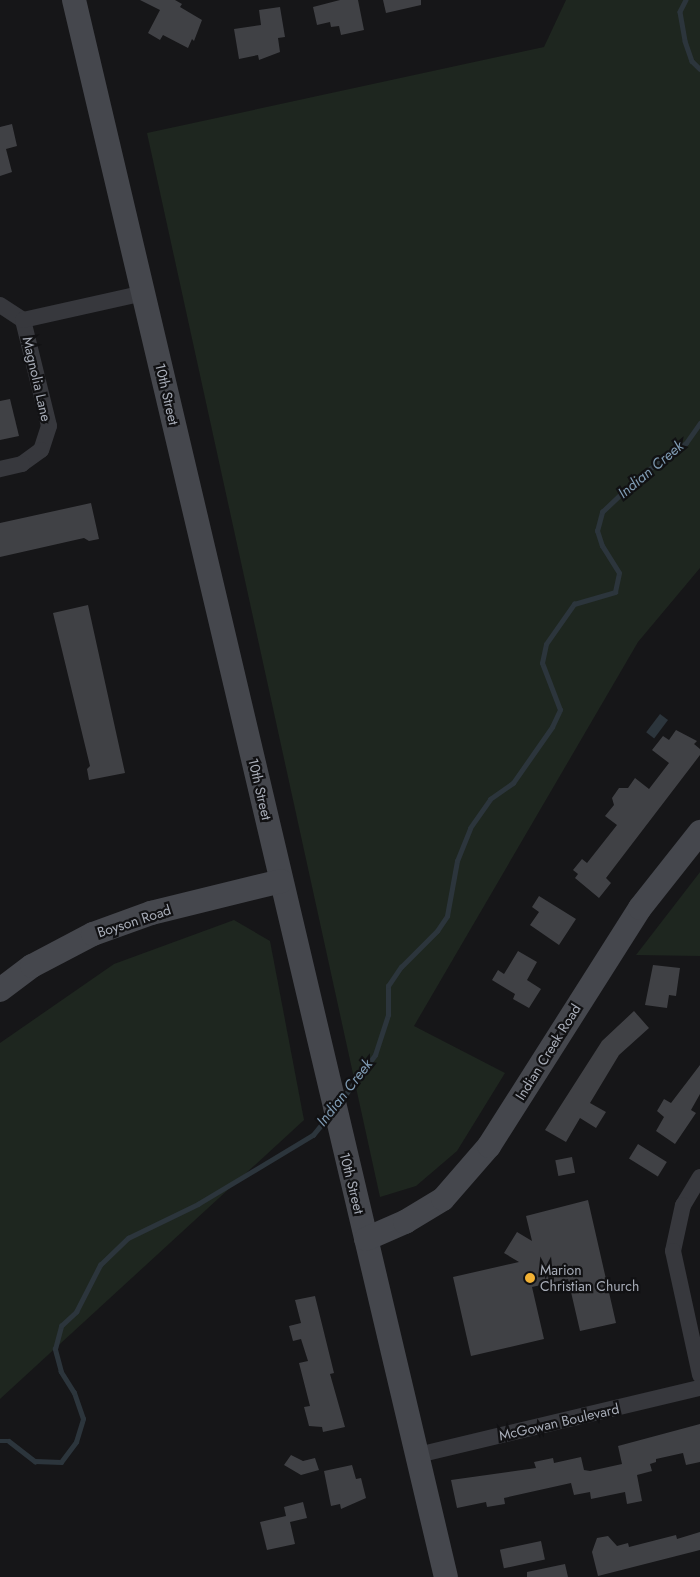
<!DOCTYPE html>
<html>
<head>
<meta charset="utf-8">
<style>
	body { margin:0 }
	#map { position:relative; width:700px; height:1577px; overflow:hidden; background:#161618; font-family:Jost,sans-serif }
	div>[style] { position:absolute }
	.green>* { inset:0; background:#1e261f }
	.water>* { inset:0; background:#2c353c; transform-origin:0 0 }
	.stream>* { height:4.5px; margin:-2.25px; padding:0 2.25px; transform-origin:2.25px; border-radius:2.25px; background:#2c353c }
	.building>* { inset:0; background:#404145; transform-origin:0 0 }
	.street>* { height:16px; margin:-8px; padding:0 8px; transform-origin:8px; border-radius:8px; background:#37383d }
	.secondary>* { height:24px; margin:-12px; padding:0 12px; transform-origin:12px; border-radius:12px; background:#45474d }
	.dots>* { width:14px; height:14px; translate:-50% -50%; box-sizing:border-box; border:2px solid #111113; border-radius:50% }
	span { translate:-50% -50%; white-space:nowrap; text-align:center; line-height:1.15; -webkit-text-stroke:4.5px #111113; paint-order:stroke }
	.street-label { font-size:14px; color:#a8adb8 }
	.poi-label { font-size:14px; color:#a8adb8 }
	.left { translate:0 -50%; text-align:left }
	.water-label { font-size:15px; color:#7f9bb3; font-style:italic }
</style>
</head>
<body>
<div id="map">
	<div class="green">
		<div style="clip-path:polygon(566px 0,700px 0,700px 568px,638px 642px,414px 1026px,505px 1073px,457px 1151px,416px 1186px,380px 1197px,147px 133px,544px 47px)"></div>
		<div style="clip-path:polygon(700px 872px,700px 956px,636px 955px)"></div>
		<div style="clip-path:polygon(234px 920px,270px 941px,304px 1120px,0 1399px,0 1043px,114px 964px)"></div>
	</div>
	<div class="water">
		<div style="left:660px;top:714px;width:10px;height:23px;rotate:37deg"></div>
	</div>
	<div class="stream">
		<div style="left:686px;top:0;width:13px;rotate:117deg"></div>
		<div style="left:680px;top:12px;width:29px;rotate:80deg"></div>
		<div style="left:685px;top:41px;width:21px;rotate:71deg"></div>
		<div style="left:692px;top:61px;width:11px;rotate:45deg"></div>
		<div style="left:342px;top:1099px;width:55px;rotate:-53.1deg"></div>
		<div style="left:375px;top:1055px;width:42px;rotate:-72deg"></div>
		<div style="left:388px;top:1015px;width:29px;rotate:-90deg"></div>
		<div style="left:388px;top:986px;width:23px;rotate:-56deg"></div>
		<div style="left:401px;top:967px;width:51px;rotate:-45deg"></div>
		<div style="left:437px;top:931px;width:18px;rotate:-56deg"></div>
		<div style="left:447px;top:916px;width:56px;rotate:-79.7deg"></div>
		<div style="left:457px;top:861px;width:35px;rotate:-68deg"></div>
		<div style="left:470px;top:828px;width:35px;rotate:-55deg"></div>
		<div style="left:490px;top:799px;width:28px;rotate:-35deg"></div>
		<div style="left:513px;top:783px;width:68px;rotate:-55.1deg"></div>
		<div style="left:552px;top:727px;width:19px;rotate:-65deg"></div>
		<div style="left:560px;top:710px;width:50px;rotate:-111deg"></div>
		<div style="left:542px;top:663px;width:19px;rotate:-78deg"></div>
		<div style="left:546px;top:644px;width:49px;rotate:-55deg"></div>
		<div style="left:574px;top:604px;width:43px;rotate:-16.3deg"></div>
		<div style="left:615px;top:592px;width:19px;rotate:-78deg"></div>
		<div style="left:619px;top:573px;width:32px;rotate:-122deg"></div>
		<div style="left:602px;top:546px;width:16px;rotate:-108deg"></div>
		<div style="left:597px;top:531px;width:20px;rotate:-75deg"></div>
		<div style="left:602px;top:512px;width:54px;rotate:-43.5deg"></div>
		<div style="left:641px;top:475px;width:55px;rotate:-35.4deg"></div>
		<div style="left:686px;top:443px;width:24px;rotate:-55deg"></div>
		<div style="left:0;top:1441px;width:9px"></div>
		<div style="left:9px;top:1441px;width:33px;rotate:38deg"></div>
		<div style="left:35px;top:1461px;width:26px;rotate:2deg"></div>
		<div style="left:61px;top:1462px;width:25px;rotate:-53deg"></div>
		<div style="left:76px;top:1442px;width:24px;rotate:-73deg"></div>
		<div style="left:83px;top:1419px;width:28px;rotate:-109deg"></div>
		<div style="left:74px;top:1393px;width:25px;rotate:-122deg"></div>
		<div style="left:61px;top:1372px;width:24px;rotate:-105deg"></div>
		<div style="left:55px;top:1349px;width:24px;rotate:-75deg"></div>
		<div style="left:61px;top:1326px;width:21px;rotate:-43deg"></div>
		<div style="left:76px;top:1312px;width:53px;rotate:-62.9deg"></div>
		<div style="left:100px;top:1265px;width:39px;rotate:-44deg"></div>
		<div style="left:128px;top:1238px;width:78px;rotate:-25.9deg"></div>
		<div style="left:198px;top:1204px;width:134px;rotate:-31deg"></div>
		<div style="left:313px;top:1135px;width:26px;rotate:-51deg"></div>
	</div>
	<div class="building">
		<div style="clip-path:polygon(140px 0,175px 0,182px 4px,180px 7px,202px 20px,194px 41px,192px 39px,188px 48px,163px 35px,160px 40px,148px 33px,160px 10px)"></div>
		<div style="clip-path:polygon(340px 0,358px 0,364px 30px,341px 35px,339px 26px,331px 27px,330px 22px,317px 25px,313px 7px)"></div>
		<div style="clip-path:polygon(383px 0,421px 0,421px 5px,386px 13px)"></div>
		<div style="clip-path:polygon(280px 7px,285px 37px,278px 38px,280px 52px,259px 60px,258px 55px,239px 59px,234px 29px,261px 25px,259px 10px)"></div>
		<div style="clip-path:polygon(12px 124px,17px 146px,6px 149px,12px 172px,0 176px,0 127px)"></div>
		<div style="clip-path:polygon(10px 399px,19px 436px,0 440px,0 401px)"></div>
		<div style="clip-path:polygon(91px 503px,99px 539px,89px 541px,84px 538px,0 557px,0 523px)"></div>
		<div style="clip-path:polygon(88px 605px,125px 773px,89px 780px,87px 769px,90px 766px,53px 613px)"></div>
		<div style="clip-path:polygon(676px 730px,697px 741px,694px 744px,700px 749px,700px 755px,606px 878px,611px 883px,599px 898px,575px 878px,578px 874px,573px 870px,582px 859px,587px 863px,617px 825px,605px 816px,614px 805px,612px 798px,619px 788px,628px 788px,635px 778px,649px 789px,669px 763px,652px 750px,663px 736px,669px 740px)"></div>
		<div style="clip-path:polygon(539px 896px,576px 919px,559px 945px,530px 925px,539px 912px,532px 907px)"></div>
		<div style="clip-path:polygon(518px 951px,537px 962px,527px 980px,541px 989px,529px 1008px,513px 999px,515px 994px,492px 980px,498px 970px,504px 974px)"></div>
		<div style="clip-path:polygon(653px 965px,680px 968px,676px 996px,669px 995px,667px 1008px,645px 1005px)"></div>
		<div style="clip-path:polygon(634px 1011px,649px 1028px,619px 1055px,590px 1103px,606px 1112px,596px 1128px,580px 1118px,566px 1142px,545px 1130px,602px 1041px)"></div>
		<div style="clip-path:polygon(700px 1065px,700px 1094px,691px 1110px,696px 1113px,675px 1144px,656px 1131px,664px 1117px,657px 1111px,664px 1099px,671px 1103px)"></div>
		<div style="left:638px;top:1144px;width:34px;height:17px;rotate:32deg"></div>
		<div style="left:572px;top:1157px;width:16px;height:17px;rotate:79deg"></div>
		<div style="clip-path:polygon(588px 1200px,616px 1323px,580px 1331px,568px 1279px,532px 1287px,544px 1339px,471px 1356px,453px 1277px,519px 1262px,504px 1253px,517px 1232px,532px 1241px,526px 1216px)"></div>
		<div style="clip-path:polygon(315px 1296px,334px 1373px,330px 1374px,345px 1427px,323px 1432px,322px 1427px,309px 1426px,304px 1407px,310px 1406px,299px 1363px,308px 1361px,301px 1339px,293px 1341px,289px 1326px,301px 1323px,295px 1300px)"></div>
		<div style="clip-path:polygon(700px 1424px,700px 1462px,686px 1465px,683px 1453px,656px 1459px,656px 1462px,650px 1464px,652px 1471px,637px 1475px,642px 1501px,627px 1504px,625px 1492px,591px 1499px,590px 1492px,574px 1495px,571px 1483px,504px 1498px,505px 1504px,487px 1507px,486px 1502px,457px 1508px,451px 1480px,536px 1468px,534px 1462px,553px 1458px,554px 1463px,581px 1457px,584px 1470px,590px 1471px,622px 1464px,618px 1446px)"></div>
		<div style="clip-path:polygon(291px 1455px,303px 1461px,315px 1458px,319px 1470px,301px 1475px,284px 1465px)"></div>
		<div style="clip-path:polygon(352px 1465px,356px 1479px,361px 1478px,366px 1498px,341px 1509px,340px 1504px,331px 1506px,324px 1471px)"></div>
		<div style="clip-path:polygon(303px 1502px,307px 1518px,290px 1522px,295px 1544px,267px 1550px,260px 1522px,286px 1516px,284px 1507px)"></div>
		<div style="clip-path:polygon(700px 1532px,700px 1550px,598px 1576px,592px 1552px,597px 1538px,608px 1536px,617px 1546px,628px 1543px,629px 1547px,676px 1535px,677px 1539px)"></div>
		<div style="left:541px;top:1541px;width:19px;height:42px;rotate:78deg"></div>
		<div style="clip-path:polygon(565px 1564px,568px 1577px,527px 1577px,527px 1572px)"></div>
	</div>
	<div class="street">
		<div style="left:0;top:305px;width:27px;rotate:33deg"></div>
		<div style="left:23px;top:320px;width:109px;rotate:76.2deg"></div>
		<div style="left:49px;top:426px;width:25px;rotate:108deg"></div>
		<div style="left:41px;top:450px;width:24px;rotate:144deg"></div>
		<div style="left:22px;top:464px;width:23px;rotate:167deg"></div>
		<div style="left:23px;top:320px;width:124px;rotate:-12.6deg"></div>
		<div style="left:700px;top:1177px;width:33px;rotate:121deg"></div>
		<div style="left:683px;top:1205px;width:47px;rotate:102.3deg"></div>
		<div style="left:673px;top:1251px;width:127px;rotate:77.7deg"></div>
		<div style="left:418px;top:1455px;width:290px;rotate:-13.4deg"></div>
	</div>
	<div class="secondary">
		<div style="left:74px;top:0;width:1620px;rotate:76.73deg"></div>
		<div style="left:0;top:990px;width:40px;rotate:-37deg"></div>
		<div style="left:32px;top:966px;width:69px;rotate:-27.7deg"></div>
		<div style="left:93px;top:934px;width:62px;rotate:-19.9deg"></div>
		<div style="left:151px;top:913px;width:134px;rotate:-13.8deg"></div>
		<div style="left:366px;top:1239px;width:43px;rotate:-23.6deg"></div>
		<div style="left:405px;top:1222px;width:44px;rotate:-31.2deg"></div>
		<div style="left:443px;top:1199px;width:70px;rotate:-49deg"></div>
		<div style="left:489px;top:1146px;width:282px;rotate:-57.6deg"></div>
		<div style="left:640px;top:908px;width:97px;rotate:-51.7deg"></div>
	</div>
	<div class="dots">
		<div style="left:530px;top:1278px;background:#f2b134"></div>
	</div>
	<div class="street-label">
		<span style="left:37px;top:379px;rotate:77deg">Magnolia Lane</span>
		<span style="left:167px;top:394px;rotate:77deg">10th Street</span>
		<span style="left:260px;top:789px;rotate:77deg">10th Street</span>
		<span style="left:134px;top:921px;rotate:-18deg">Boyson Road</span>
		<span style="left:548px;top:1052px;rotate:-58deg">Indian Creek Road</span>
		<span style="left:352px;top:1183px;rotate:76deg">10th Street</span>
		<span style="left:559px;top:1422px;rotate:-13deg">McGowan Boulevard</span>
	</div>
	<div class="poi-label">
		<span class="left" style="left:540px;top:1278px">Marion<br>Christian Church</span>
	</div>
	<div class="water-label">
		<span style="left:651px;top:470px;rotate:-40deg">Indian Creek</span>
		<span style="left:345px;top:1093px;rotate:-52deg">Indian Creek</span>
	</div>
</div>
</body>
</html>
